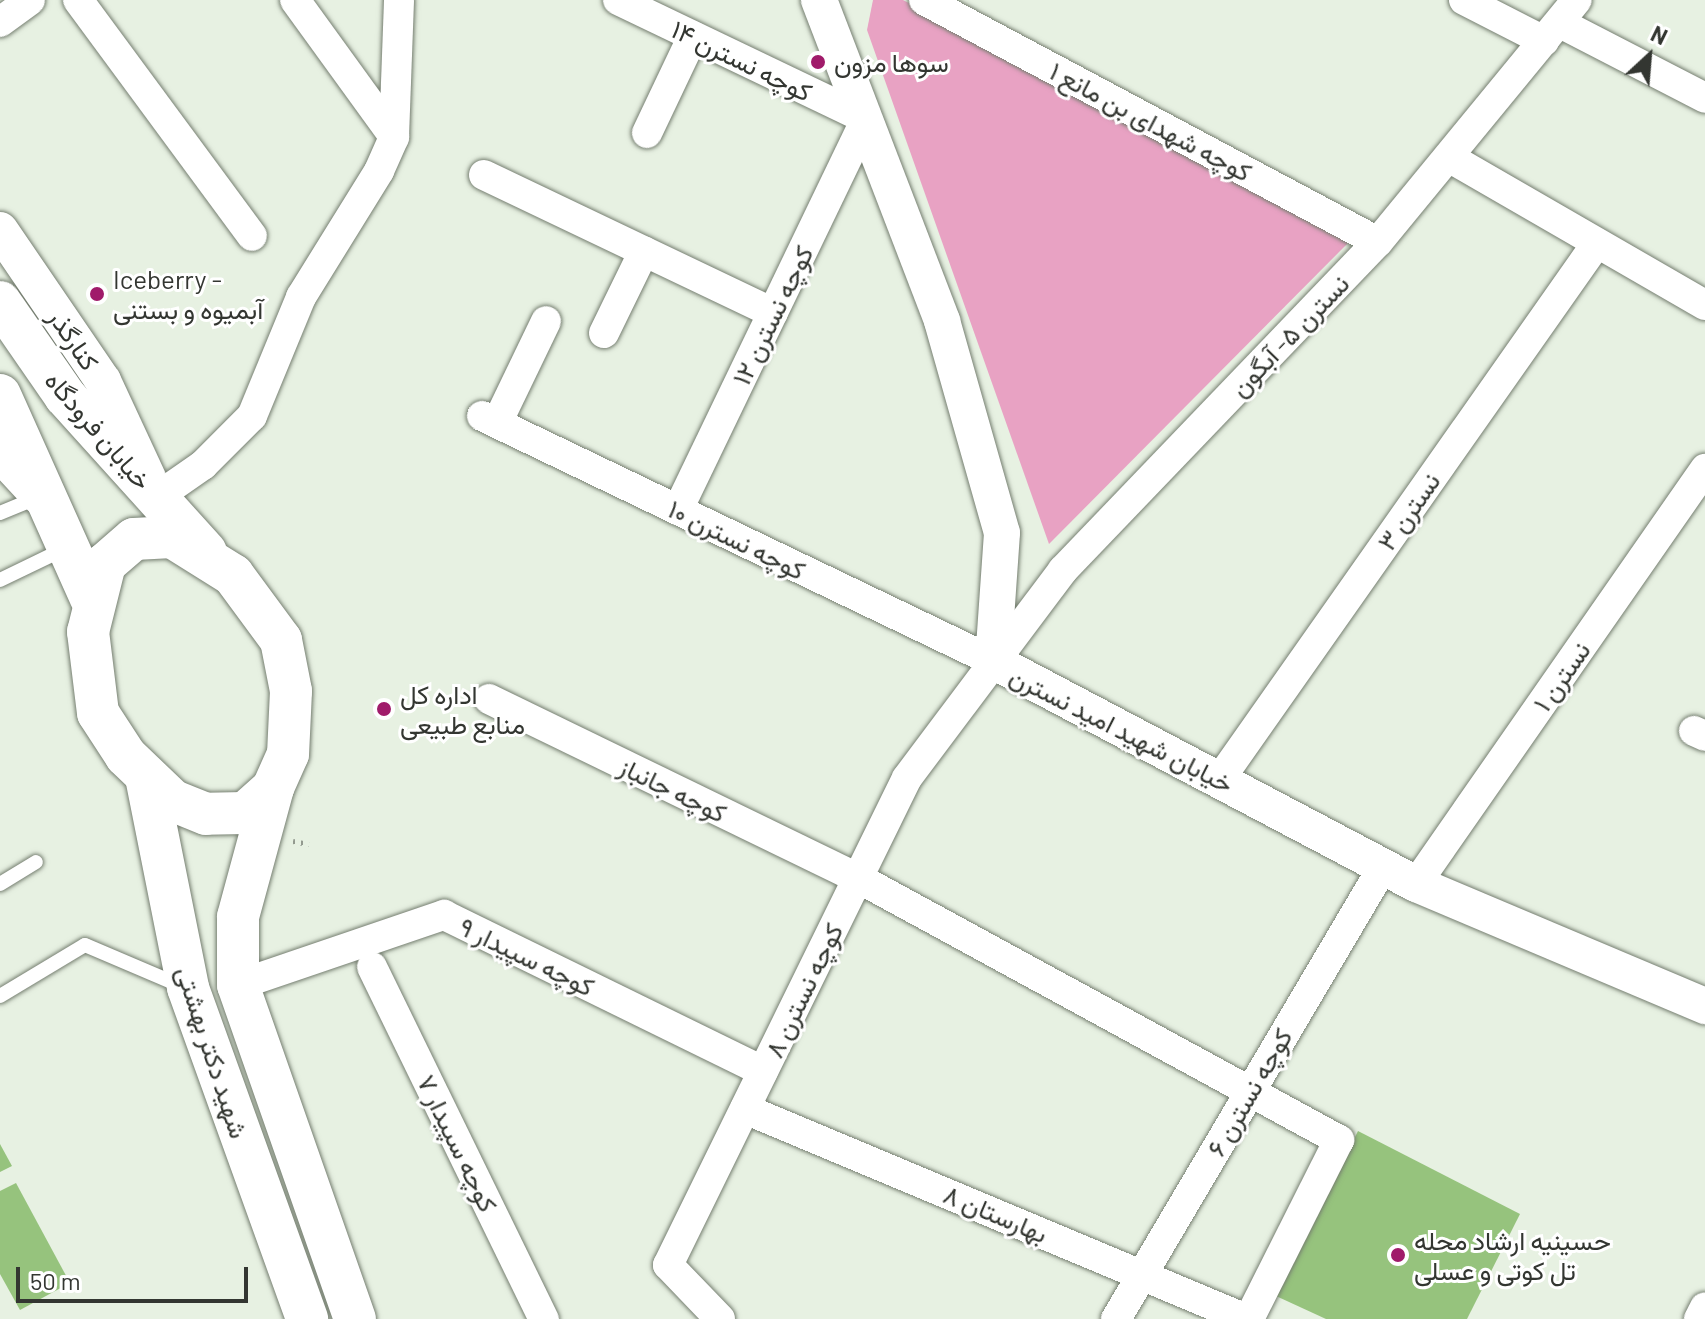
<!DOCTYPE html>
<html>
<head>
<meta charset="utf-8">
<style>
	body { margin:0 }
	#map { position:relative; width:1705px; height:1319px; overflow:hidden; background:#e7f1e2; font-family:Barlow,Vazirmatn,sans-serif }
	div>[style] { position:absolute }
	.green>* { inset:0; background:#e8a2c3 }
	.building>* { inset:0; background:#96c37d }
	.path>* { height:5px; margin-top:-2.5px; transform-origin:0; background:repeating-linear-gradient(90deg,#939a8f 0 2px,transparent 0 8px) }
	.roads { filter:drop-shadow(0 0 2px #757e70) drop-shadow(0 0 2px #757e70) }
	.service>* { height:14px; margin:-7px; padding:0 7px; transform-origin:7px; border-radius:7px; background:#fff }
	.minor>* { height:30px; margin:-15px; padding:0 15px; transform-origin:15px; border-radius:15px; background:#fff }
	.tertiary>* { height:36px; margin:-18px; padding:0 18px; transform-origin:18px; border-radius:18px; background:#fff }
	.secondary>* { height:42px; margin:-21px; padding:0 21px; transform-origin:21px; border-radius:21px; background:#fff }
	.dots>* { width:22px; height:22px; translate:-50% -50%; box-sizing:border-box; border:4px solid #fff; border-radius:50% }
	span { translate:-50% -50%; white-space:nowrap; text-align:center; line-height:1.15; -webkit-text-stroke:6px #fff; paint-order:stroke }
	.street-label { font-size:26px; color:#333631 }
	.poi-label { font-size:26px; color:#333631 }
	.left { translate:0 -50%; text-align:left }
	.north { position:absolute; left:1609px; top:16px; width:80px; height:80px; -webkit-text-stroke:6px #fff; paint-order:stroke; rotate:26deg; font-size:22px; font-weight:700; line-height:32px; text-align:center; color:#333631 }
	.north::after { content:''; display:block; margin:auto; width:28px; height:36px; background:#333631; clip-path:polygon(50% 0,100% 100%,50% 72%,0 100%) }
	.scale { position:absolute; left:16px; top:1267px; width:232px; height:36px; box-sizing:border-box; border:4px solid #333631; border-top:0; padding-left:10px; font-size:24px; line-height:28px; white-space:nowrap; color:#333631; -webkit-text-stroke:6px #fff; paint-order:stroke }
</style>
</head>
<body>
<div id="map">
	<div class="green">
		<div style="clip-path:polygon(873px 0,903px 0,1353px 238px,1049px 544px,867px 30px)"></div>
	</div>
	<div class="building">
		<div style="clip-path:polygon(1358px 1131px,1520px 1214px,1467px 1319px,1326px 1319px,1276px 1296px)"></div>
		<div style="clip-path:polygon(0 1144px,12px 1166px,0 1172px)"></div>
		<div style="clip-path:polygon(16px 1183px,70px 1283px,20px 1310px,0 1274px,0 1191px)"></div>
	</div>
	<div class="path">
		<div style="left:293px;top:841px;width:16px;rotate:11deg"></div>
	</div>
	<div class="roads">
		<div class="service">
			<div style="left:0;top:513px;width:42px;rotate:-22.3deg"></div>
			<div style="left:0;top:580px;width:71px;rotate:-25.8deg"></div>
			<div style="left:0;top:884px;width:42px;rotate:-31.4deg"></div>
			<div style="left:0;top:996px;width:99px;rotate:-31deg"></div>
			<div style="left:85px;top:945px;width:104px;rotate:23.1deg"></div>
		</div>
		<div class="minor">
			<div style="left:78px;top:0;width:293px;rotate:53.6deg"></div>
			<div style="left:295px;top:0;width:169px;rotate:54.1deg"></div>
			<div style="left:618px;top:0;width:275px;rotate:25.6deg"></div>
			<div style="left:866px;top:119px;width:434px;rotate:115.7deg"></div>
			<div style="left:924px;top:0;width:514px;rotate:28.06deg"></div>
			<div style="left:1464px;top:0;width:90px;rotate:27.1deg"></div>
			<div style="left:0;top:22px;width:37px;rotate:-36deg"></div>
			<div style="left:1560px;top:23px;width:163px;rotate:27.3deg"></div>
			<div style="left:647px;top:133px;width:107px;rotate:-64.6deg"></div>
			<div style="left:1452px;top:159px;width:292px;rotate:30deg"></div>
			<div style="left:484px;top:175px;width:320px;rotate:25.5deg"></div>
			<div style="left:604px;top:333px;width:91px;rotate:-64deg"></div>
			<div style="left:482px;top:416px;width:567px;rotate:25.62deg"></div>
			<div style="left:497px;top:423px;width:113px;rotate:-64.3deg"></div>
			<div style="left:157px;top:497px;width:56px;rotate:-34.8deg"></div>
			<div style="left:203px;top:465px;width:69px;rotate:-45deg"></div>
			<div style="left:252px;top:416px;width:129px;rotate:-67.6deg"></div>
			<div style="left:301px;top:297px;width:148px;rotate:-58.2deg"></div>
			<div style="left:379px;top:171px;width:37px;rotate:-66deg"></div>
			<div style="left:394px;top:137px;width:137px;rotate:-87.9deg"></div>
			<div style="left:489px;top:699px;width:410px;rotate:25.9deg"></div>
			<div style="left:858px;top:878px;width:548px;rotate:28.58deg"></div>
			<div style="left:1339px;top:1140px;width:200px;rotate:116.7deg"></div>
			<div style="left:1694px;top:731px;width:12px;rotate:24deg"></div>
			<div style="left:1220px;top:779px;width:655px;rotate:-54.88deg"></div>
			<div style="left:1416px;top:884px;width:506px;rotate:-55.15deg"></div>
			<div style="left:372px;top:967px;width:392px;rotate:64deg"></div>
			<div style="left:238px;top:985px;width:218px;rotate:-18.8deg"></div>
			<div style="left:444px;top:915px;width:355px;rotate:26.1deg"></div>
			<div style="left:745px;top:1109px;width:543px;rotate:22.74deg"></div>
			<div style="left:720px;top:1319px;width:75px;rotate:-133.9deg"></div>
			<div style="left:668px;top:1265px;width:542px;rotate:-63.86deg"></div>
			<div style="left:907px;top:778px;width:260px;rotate:-53.1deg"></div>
			<div style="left:1063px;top:570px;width:455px;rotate:-46.2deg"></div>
			<div style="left:1378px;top:242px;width:313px;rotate:-50.6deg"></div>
			<div style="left:1116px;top:1319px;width:525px;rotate:-59.43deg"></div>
			<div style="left:1699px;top:1319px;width:13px;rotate:-63deg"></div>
		</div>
		<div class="tertiary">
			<div style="left:819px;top:0;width:344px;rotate:69deg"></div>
			<div style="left:942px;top:321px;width:220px;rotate:74.2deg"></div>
			<div style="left:1002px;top:533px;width:128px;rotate:94deg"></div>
			<div style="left:993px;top:661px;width:478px;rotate:27.8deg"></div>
			<div style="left:1416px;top:884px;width:314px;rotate:22.9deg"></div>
			<div style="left:0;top:230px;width:183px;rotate:55.7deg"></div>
			<div style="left:103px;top:381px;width:107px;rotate:65.1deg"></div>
			<div style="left:0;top:454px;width:59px;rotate:47.1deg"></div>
		</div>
		<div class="secondary">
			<div style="left:0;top:302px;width:114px;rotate:55.3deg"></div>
			<div style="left:65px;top:396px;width:210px;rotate:47.9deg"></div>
			<div style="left:0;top:395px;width:222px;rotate:65.9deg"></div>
			<div style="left:172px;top:537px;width:72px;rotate:31.9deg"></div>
			<div style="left:233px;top:575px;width:81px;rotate:53.6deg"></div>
			<div style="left:281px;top:640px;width:52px;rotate:78.9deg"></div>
			<div style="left:291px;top:691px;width:63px;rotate:92.7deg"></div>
			<div style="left:288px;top:754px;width:37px;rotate:114deg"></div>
			<div style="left:273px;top:788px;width:38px;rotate:138deg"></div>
			<div style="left:245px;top:813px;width:39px;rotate:179deg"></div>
			<div style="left:206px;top:814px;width:37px;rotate:-158deg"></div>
			<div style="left:172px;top:800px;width:64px;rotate:-136.3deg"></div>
			<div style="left:126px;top:756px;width:51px;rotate:-123.1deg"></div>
			<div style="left:98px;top:713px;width:82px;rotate:-97deg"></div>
			<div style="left:88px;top:632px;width:70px;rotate:-76deg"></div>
			<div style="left:105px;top:564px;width:38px;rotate:-41deg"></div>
			<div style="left:134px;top:539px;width:38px;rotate:-3deg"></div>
			<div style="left:146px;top:777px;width:215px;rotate:78.7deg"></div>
			<div style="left:188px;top:988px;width:352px;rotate:70.2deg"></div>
			<div style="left:273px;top:788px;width:134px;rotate:105.2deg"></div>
			<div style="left:238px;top:917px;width:68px;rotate:90deg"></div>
			<div style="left:238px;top:985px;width:354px;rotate:70.7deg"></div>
		</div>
	</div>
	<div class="dots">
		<div style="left:818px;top:62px;background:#a01b6a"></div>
		<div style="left:97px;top:294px;background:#a01b6a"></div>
		<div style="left:384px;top:709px;background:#a01b6a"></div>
		<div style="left:1398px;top:1255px;background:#a01b6a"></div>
	</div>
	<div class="street-label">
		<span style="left:742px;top:60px;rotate:26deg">کوچه نسترن ۱۴</span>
		<span style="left:1151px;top:121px;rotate:28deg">کوچه شهدای بن مانع ۱</span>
		<span style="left:772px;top:315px;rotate:-64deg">کوچه نسترن ۱۲</span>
		<span style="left:1289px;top:335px;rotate:-46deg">نسترن ۵- آبگون</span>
		<span style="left:74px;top:339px;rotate:56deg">کنارگذر</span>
		<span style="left:99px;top:430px;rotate:49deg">خیابان فرودگاه</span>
		<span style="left:1408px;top:511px;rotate:-55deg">نسترن ۳</span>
		<span style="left:737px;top:539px;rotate:26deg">کوچه نسترن ۱۰</span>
		<span style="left:1561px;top:676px;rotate:-55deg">نسترن ۱</span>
		<span style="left:1122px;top:729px;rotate:27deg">خیابان شهید امید نسترن</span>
		<span style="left:673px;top:789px;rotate:26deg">کوچه جانباز</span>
		<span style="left:527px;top:956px;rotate:26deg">کوچه سپیدار ۹</span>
		<span style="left:803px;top:990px;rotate:-64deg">کوچه نسترن ۸</span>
		<span style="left:213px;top:1052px;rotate:72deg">شهید دکتر بهشتی</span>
		<span style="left:1249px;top:1092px;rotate:-60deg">کوچه نسترن ۶</span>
		<span style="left:458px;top:1143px;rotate:64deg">کوچه سپیدار ۷</span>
		<span style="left:996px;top:1213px;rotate:23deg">بهارستان ۸</span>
	</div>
	<div class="poi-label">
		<span class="left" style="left:834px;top:62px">سوها مزون</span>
		<span class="left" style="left:113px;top:294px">Iceberry -<br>آبمیوه و بستنی</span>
		<span class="left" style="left:400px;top:709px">اداره کل<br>منابع طبیعی</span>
		<span class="left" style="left:1414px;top:1255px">حسینیه ارشاد محله<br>تل کوتی و عسلی</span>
	</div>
	<div class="north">N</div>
	<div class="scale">50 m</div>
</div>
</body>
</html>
